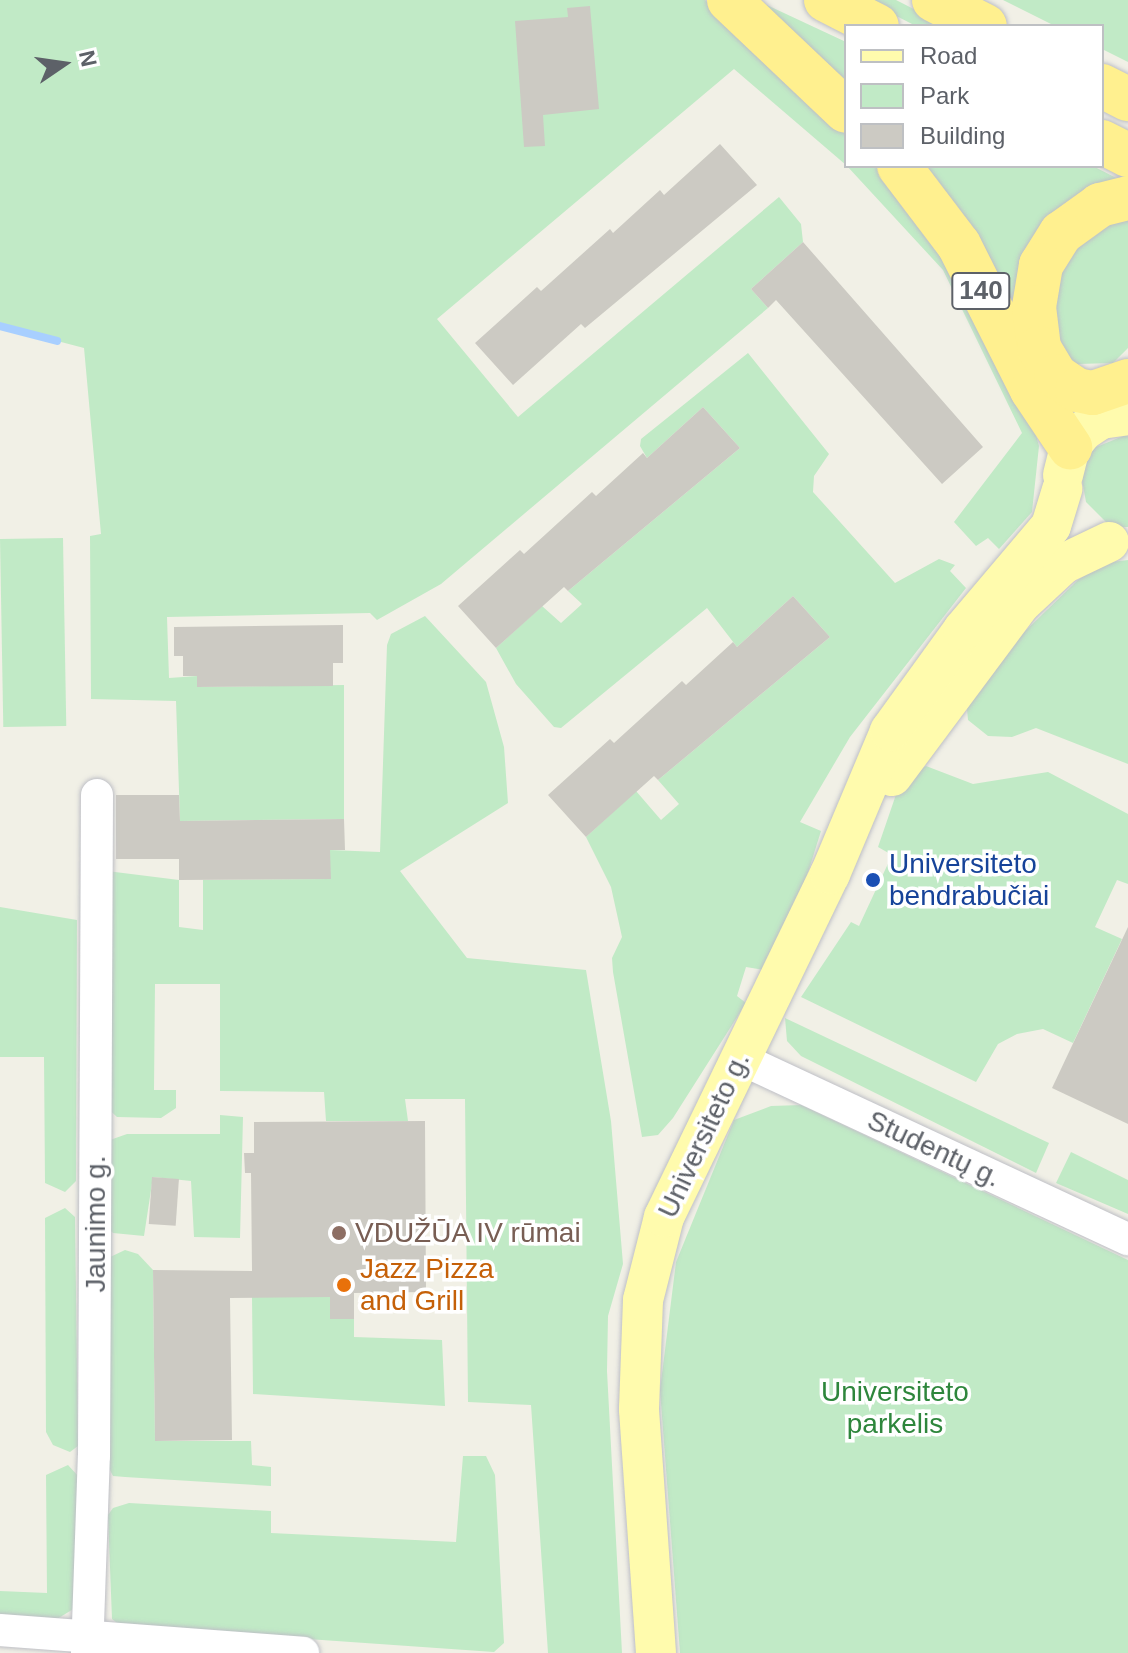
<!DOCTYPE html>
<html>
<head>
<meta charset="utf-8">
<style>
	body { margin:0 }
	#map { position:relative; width:1128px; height:1653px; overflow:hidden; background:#f1f0e6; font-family:Helvetica,sans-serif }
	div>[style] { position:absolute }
	.green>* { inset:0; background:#c1eac6; transform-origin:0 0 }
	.stream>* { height:8px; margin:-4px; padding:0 4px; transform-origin:4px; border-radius:4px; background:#a8cfff }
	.building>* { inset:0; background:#cccac3; transform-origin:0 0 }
	.roads { filter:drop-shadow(0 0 2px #bebfc6) drop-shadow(0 0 2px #bebfc6) }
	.minor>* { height:32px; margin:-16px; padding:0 16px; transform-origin:16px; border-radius:16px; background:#fff }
	.major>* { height:40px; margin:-20px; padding:0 20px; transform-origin:20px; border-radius:20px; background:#fffbad }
	.highway>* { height:44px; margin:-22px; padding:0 22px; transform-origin:22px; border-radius:22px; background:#fff08f }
	.dots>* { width:22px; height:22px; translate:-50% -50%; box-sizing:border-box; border:4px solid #fff; border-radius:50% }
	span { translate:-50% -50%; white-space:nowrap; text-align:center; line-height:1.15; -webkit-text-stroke:7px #fff; paint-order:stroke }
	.shield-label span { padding:2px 6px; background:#fff; border:2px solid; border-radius:6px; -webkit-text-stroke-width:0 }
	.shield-label { font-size:26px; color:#5d6168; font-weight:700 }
	.transit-label { font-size:28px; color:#164399 }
	.left { translate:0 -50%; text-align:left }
	.street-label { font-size:28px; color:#5d6168 }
	.education-label { font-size:28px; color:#785e54 }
	.food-label { font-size:28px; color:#c56008 }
	.park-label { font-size:28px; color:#2e863c }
	.legend { position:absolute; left:844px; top:24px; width:260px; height:144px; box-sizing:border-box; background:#fff; border:2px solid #bec0c3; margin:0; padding:10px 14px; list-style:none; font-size:24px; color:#5d6168 }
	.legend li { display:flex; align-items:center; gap:16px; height:40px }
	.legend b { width:40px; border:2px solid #bec0c3 }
	.north { position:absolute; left:24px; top:24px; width:80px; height:80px; -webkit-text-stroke:6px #fff; paint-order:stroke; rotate:77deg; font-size:22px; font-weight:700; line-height:32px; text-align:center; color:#5d6168 }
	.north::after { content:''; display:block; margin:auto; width:28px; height:36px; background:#5d6168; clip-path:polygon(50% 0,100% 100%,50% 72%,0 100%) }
</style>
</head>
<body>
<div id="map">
	<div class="green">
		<div style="clip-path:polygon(0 0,705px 0,846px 135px,846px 165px,734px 69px,437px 319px,518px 417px,779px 197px,801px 224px,803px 242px,751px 289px,768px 308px,441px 584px,377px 620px,370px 613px,167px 617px,169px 678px,197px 676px,198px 687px,344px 685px,344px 819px,180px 821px,176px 701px,91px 699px,90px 536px,101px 534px,84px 348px,0 326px)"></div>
		<div style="clip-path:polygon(756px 0,846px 42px,846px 90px)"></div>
		<div style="clip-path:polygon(865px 0,896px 0,947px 26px,916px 26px)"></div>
		<div style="clip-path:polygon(1003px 0,1128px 0,1128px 62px,1102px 49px,1102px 26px,1055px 26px)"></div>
		<div style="clip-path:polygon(847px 166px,879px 166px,943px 243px,1033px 424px,1039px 446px,1032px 512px,999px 549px,988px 538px,976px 546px,954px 522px,1022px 433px,943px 270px)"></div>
		<div style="clip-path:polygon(922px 166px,1093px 166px,1126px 183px,1079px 199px,1017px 331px)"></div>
		<div style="clip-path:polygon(1128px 212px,1128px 348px,1113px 363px,1079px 364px,1073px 375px,1047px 312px,1065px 251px)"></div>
		<div style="clip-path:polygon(748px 353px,829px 454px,814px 476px,813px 492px,895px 583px,939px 559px,955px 565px,950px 571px,966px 588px,850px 737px,800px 822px,821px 831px,801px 895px,764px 970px,746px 967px,737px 996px,746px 1003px,673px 1118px,658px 1135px,642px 1137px,613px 972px,612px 958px,622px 937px,611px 887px,586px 837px,636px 791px,661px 820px,679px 804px,658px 780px,830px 637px,793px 596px,737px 647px,707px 608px,561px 728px,554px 727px,516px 684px,496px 648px,542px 606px,561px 623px,582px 604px,568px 591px,740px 448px,703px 407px,647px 458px,640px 446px,641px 439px)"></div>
		<div style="clip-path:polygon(1128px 434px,1128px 527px,1121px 527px,1107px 523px,1086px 502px,1081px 474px,1094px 448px)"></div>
		<div style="left:63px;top:538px;width:188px;height:63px;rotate:89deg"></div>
		<div style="clip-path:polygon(1128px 560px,1128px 764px,1036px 728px,1012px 737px,988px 736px,968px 720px,966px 699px,1018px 638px,1078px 580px,1103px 563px)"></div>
		<div style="clip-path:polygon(425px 616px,486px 682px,504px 747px,508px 803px,400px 871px,467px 958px,586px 970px,611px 1121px,623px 1264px,608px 1316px,607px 1371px,622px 1653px,548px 1653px,531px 1405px,468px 1402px,465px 1099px,405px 1099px,408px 1121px,326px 1121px,324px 1092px,220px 1091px,220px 984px,155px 984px,154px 1090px,176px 1090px,176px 1108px,161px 1118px,117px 1117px,105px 1106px,107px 871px,179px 880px,179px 927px,203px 930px,203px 880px,330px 879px,330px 850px,380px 852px,387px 645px,391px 634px)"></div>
		<div style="clip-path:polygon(926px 766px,973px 784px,1048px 772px,1128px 814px,1128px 884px,1117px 880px,1095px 927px,1122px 939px,1073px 1043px,1043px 1029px,1017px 1034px,998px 1044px,976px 1082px,801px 997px,851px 922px,859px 926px,892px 855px,878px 847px,901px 780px)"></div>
		<div style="clip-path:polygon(0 907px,77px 920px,76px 1181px,65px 1192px,45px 1183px,44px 1057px,0 1057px)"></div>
		<div style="clip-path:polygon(785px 1018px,1049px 1143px,1036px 1173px,801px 1056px,787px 1041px)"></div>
		<div style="clip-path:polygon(801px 1105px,1128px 1260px,1128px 1653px,680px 1653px,660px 1390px,676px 1262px,734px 1120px,771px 1106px)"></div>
		<div style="clip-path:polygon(220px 1115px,243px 1117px,240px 1238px,194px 1237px,191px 1181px,153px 1177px,144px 1236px,113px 1233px,104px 1224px,110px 1140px,127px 1134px,220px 1134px)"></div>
		<div style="clip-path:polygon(1071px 1152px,1128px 1180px,1128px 1214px,1056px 1183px)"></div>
		<div style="clip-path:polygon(65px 1208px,75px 1217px,78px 1446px,70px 1452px,53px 1445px,46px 1432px,45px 1218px)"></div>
		<div style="clip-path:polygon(125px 1250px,138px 1254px,153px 1270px,155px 1441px,251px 1441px,252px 1465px,271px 1467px,271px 1486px,125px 1477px,113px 1476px,108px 1466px,108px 1258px)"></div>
		<div style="clip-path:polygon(252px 1297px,330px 1297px,330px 1319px,354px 1319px,354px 1337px,442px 1340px,445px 1406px,253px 1394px)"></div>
		<div style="clip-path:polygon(463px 1456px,486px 1456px,495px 1475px,504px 1643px,494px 1652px,121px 1626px,112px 1619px,108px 1515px,113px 1508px,129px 1503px,271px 1511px,271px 1533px,456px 1542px)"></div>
		<div style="clip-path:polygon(68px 1465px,79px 1477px,75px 1608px,57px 1619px,0 1615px,0 1591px,47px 1593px,46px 1475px)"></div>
	</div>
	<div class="stream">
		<div style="left:0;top:326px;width:59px;rotate:14.7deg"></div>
	</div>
	<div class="building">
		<div style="clip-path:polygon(590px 6px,599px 109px,543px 115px,545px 146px,524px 147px,515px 21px,568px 17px,567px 8px)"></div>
		<div style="clip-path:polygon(720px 144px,757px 185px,585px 328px,581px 324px,513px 385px,475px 343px,537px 287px,541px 291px,610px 229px,613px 233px,660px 190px,664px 195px)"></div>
		<div style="clip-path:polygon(803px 242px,983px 447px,942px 484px,776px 300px,768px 308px,751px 289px)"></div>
		<div style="clip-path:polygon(703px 407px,740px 448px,568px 591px,564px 587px,496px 648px,458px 606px,520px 550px,524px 554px,592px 492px,596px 496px,643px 453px,647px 458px)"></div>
		<div style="clip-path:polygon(793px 596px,830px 637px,658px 780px,654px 776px,586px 837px,548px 795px,610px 739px,614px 743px,682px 681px,686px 685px,733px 642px,737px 647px)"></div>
		<div style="clip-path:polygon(343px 625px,343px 663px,333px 663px,333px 686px,197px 687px,197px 676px,183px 676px,183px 656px,174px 656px,174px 627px)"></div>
		<div style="clip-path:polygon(116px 795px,179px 795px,180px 821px,344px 819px,345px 850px,330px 850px,331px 879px,179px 880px,179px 859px,116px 859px)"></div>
		<div style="clip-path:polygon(1128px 927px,1128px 1124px,1052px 1088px)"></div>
		<div style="clip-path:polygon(425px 1121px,426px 1292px,354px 1293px,354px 1319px,330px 1319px,330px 1297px,230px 1298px,232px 1440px,155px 1441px,153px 1270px,252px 1271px,251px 1173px,245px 1173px,244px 1153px,254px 1153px,254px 1122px)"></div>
		<div style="left:152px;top:1177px;width:27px;height:47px;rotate:4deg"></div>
	</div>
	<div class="roads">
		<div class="minor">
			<div style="left:739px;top:1058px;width:429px;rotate:25deg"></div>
			<div style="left:0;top:1630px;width:304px;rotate:4.3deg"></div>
			<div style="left:87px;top:1653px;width:197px;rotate:-88deg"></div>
			<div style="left:94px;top:1456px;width:661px;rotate:-89.74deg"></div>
		</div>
		<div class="major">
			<div style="left:1063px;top:475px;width:29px;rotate:-76deg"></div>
			<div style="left:1070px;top:447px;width:21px;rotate:-51deg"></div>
			<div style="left:1083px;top:431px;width:22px;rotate:-34deg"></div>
			<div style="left:1101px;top:419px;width:27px;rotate:-8deg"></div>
			<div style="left:892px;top:776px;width:214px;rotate:-53.3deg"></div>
			<div style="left:1020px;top:604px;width:59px;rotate:-42.9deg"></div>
			<div style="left:1063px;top:564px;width:51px;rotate:-25.6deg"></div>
			<div style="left:656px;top:1653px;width:245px;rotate:-94deg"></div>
			<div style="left:639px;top:1409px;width:109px;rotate:-87.9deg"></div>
			<div style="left:643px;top:1300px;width:86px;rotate:-75.8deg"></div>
			<div style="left:664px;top:1217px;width:381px;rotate:-64.2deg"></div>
			<div style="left:830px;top:874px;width:155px;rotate:-67.2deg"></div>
			<div style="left:890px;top:731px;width:125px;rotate:-54.1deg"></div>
			<div style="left:963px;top:630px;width:136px;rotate:-49.8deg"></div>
			<div style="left:1051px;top:526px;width:39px;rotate:-73deg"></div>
		</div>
		<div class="highway">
			<div style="left:729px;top:0;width:161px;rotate:43.5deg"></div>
			<div style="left:826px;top:0;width:57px;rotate:27deg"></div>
			<div style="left:934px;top:0;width:57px;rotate:27deg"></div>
			<div style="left:1102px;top:86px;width:29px;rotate:27deg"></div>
			<div style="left:1102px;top:142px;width:29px;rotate:27deg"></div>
			<div style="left:899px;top:166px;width:99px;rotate:52.8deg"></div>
			<div style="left:959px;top:245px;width:162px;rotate:63.3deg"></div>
			<div style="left:1032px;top:390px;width:69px;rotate:56.3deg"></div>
			<div style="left:1128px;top:198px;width:29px;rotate:166deg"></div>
			<div style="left:1100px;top:205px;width:48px;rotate:144.3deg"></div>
			<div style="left:1061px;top:233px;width:38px;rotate:122deg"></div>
			<div style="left:1041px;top:265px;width:43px;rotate:99.5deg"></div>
			<div style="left:1034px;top:307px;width:41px;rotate:83deg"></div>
			<div style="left:1039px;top:348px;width:33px;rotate:59deg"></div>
			<div style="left:1056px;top:376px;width:25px;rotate:34deg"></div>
			<div style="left:1077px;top:390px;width:16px;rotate:11deg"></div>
			<div style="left:1093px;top:393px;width:37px;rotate:-19deg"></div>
		</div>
	</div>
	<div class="dots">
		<div style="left:873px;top:880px;background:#1a4fb4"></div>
		<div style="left:339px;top:1233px;background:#8d6e63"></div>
		<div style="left:344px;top:1285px;background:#e8710a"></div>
	</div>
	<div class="shield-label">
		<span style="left:981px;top:291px">140</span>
	</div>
	<div class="transit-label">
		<span class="left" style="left:889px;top:880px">Universiteto<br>bendrabučiai</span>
	</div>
	<div class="street-label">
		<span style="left:704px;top:1135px;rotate:-65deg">Universiteto g.</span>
		<span style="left:934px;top:1149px;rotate:25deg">Studentų g.</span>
		<span style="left:96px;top:1224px;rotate:-90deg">Jaunimo g.</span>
	</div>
	<div class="education-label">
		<span class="left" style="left:355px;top:1233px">VDUŽŪA IV rūmai</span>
	</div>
	<div class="food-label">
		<span class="left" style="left:360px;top:1285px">Jazz Pizza<br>and Grill</span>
	</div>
	<div class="park-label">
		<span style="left:895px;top:1408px">Universiteto<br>parkelis</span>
	</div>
	<ul class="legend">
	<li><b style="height:10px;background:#fffbad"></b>Road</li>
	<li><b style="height:22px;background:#c1eac6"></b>Park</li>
	<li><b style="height:22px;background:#cccac3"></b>Building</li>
	</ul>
	<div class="north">N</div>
</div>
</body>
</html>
